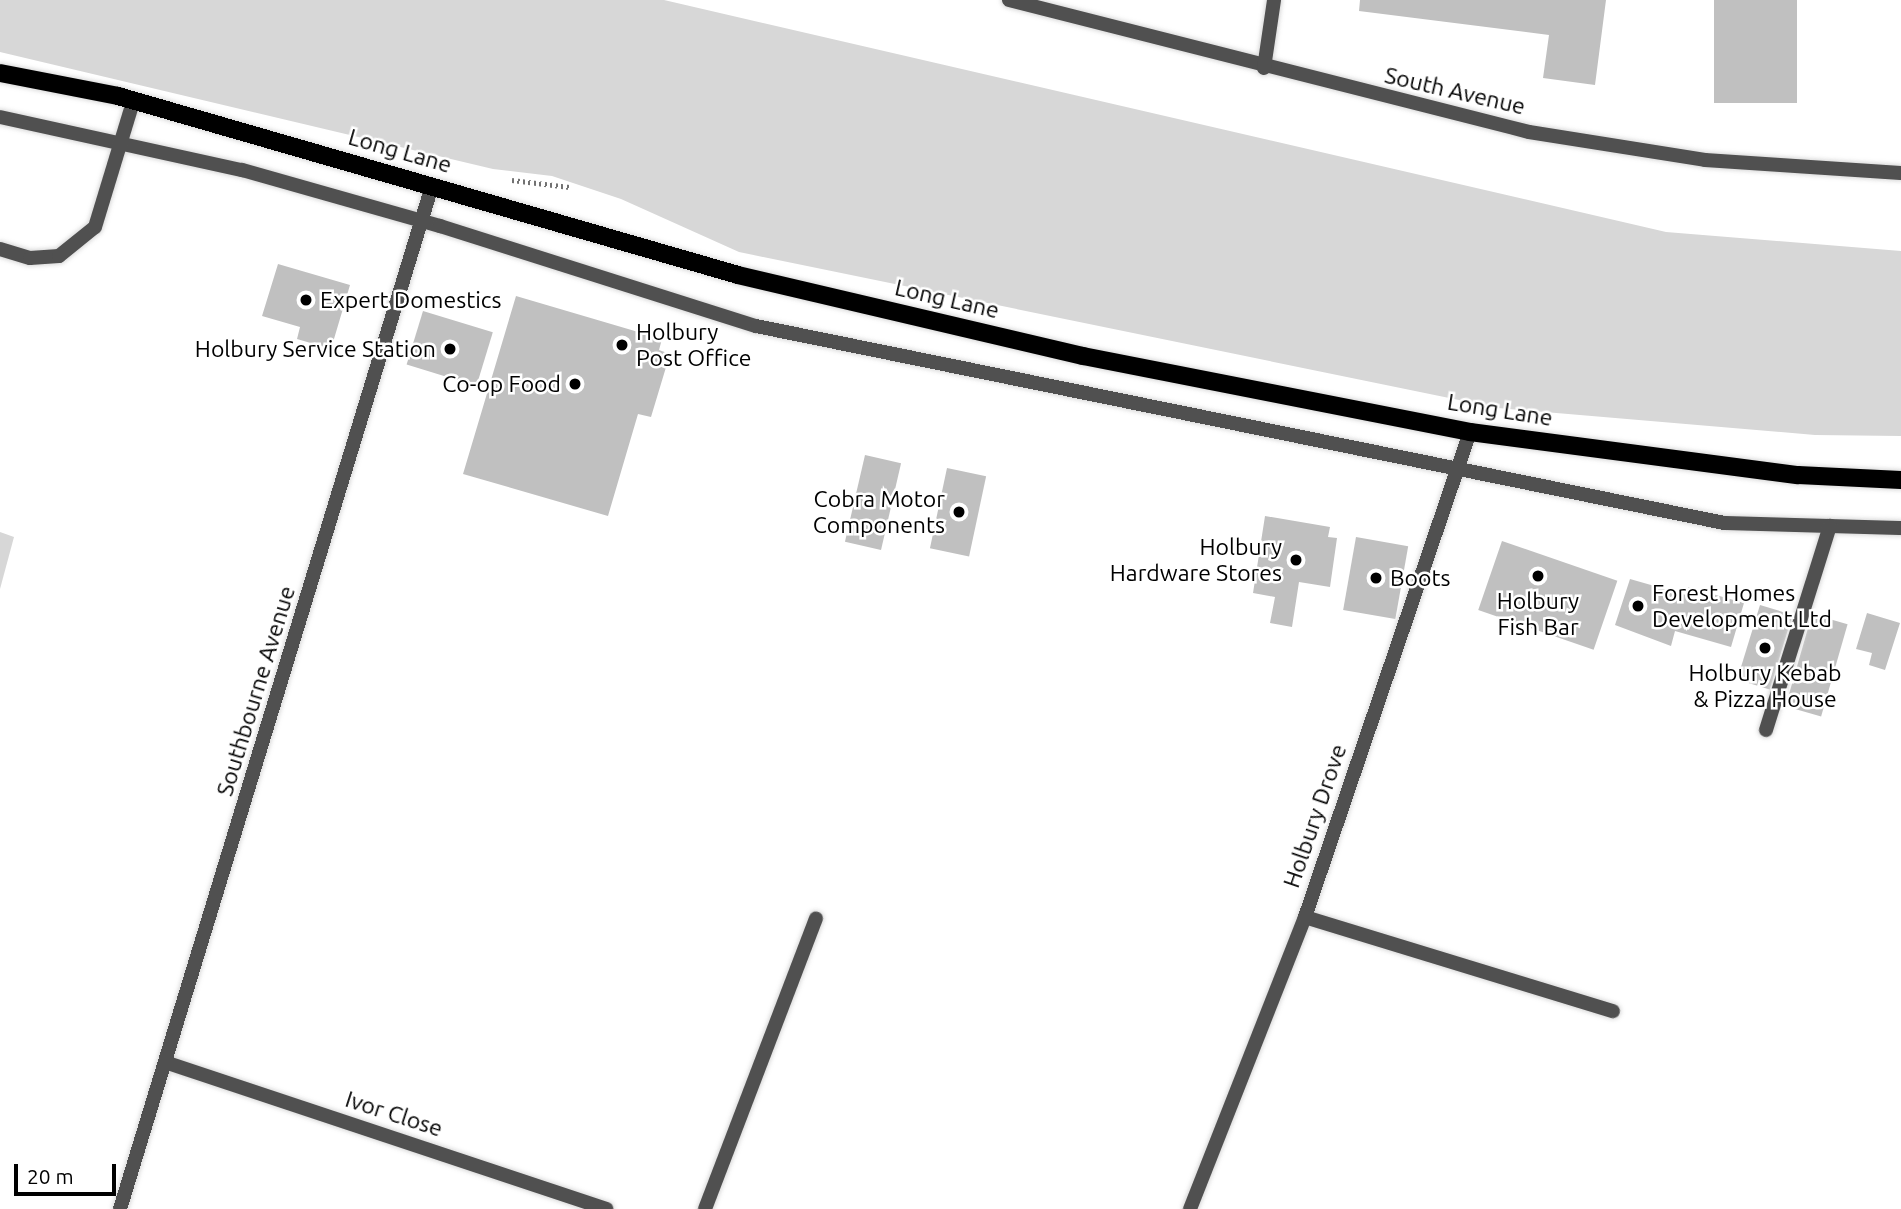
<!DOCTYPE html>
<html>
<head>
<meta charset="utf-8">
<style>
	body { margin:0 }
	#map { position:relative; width:1901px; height:1209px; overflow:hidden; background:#fff; font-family:Ubuntu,sans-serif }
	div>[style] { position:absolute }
	.green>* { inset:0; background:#d7d7d7 }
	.building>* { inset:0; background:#c0c0c0; transform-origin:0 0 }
	.path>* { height:4.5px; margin-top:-2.25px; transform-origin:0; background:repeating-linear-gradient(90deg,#727272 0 2px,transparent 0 5.5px) }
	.roads { filter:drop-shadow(0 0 2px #dbdbdb) drop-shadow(0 0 2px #dbdbdb) }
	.lane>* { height:14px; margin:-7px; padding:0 7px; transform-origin:7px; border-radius:7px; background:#505050 }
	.street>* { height:14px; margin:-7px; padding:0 7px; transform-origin:7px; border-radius:7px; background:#505050 }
	.primary>* { height:18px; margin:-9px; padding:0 9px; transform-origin:9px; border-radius:9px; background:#000 }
	.dots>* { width:19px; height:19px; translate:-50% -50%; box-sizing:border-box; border:4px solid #fff; border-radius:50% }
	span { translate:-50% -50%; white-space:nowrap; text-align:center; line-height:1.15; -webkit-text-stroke:5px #fff; paint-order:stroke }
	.street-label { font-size:23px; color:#000 }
	.poi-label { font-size:23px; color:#000 }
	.left { translate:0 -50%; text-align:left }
	.right { translate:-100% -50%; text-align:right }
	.scale { position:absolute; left:14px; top:1164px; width:102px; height:32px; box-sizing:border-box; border:4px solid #000; border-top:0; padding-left:9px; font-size:21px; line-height:24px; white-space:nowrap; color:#000; -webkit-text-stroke:5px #fff; paint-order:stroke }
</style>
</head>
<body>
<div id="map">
	<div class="green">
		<div style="clip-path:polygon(0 0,664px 0,1666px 232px,1901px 251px,1901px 436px,1815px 435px,1498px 408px,739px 252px,621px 199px,552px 176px,493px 169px,0 52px)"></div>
		<div style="clip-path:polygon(0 532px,14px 537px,0 589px)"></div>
	</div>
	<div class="building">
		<div style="clip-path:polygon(1360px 0,1606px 0,1595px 85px,1543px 78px,1549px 35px,1359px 11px)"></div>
		<div style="left:1714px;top:0;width:83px;height:103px"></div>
		<div style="clip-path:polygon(278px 264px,350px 285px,331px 349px,297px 339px,300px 327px,262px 316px)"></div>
		<div style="clip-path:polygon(516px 296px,662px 339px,659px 350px,670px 354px,651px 417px,638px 414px,608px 516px,463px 474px)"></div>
		<div style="left:423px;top:311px;width:73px;height:56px;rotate:17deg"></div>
		<div style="left:865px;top:455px;width:37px;height:89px;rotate:13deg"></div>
		<div style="left:947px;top:468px;width:40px;height:82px;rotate:12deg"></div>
		<div style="clip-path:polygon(1265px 516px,1330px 527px,1328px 537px,1337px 538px,1330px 587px,1299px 582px,1292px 627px,1270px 623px,1275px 597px,1253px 593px)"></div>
		<div style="left:1356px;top:537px;width:53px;height:74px;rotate:10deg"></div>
		<div style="left:1502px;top:541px;width:122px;height:73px;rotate:19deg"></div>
		<div style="clip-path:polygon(1630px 579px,1686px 595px,1688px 587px,1744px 603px,1731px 647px,1675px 631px,1671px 646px,1615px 625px)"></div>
		<div style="left:1760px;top:605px;width:34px;height:78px;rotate:17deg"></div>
		<div style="clip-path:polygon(1867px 613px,1900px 623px,1885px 670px,1869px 665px,1872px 653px,1856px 649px)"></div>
		<div style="left:1812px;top:614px;width:37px;height:96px;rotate:16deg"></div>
	</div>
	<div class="path">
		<div style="left:512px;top:180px;width:58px;rotate:6.9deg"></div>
	</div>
	<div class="roads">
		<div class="lane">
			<div style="left:1009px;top:0;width:536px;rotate:14.24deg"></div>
			<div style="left:1529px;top:132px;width:178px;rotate:9deg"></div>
			<div style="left:1705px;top:160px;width:196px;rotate:3.8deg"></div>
			<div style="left:1264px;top:68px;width:69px;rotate:-81.6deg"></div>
			<div style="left:0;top:117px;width:248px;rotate:12.4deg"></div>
			<div style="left:242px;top:170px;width:206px;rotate:15.8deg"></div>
			<div style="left:440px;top:226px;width:331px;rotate:17.6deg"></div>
			<div style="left:756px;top:326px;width:988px;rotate:11.5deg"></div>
			<div style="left:1724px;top:523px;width:177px;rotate:1.6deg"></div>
			<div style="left:0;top:249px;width:31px;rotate:17deg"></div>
			<div style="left:30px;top:258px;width:29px;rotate:-4deg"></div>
			<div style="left:59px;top:256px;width:46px;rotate:-38.9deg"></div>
			<div style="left:95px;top:227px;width:131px;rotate:-73.1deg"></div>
			<div style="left:1766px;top:730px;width:214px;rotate:-72.6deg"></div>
			<div style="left:1305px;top:917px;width:322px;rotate:17deg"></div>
		</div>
		<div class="street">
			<div style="left:168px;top:1063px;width:462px;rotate:18.4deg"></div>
			<div style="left:120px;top:1209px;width:1070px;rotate:-73.04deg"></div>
			<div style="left:705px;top:1209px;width:311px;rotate:-69.1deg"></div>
			<div style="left:1190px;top:1209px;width:314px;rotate:-68.5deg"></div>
			<div style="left:1305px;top:917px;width:512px;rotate:-71.21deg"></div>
		</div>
		<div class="primary">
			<div style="left:0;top:73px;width:120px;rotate:11deg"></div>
			<div style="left:118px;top:96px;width:645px;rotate:16.1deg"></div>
			<div style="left:738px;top:275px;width:354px;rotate:13.2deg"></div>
			<div style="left:1083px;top:356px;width:394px;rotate:11.1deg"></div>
			<div style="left:1470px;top:432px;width:331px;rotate:7.5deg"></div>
			<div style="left:1798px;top:475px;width:103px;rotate:2.8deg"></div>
		</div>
	</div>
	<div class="dots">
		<div style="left:306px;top:300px;background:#000"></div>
		<div style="left:622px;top:345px;background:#000"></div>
		<div style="left:450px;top:349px;background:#000"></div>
		<div style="left:575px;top:384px;background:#000"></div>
		<div style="left:959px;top:512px;background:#000"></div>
		<div style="left:1296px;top:560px;background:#000"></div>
		<div style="left:1538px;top:576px;background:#000"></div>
		<div style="left:1376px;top:578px;background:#000"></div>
		<div style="left:1638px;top:606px;background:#000"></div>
		<div style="left:1765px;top:648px;background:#000"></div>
	</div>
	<div class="street-label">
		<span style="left:1455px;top:91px;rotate:13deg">South Avenue</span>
		<span style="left:400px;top:151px;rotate:16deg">Long Lane</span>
		<span style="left:947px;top:299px;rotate:13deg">Long Lane</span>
		<span style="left:1500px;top:410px;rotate:9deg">Long Lane</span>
		<span style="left:256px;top:691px;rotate:-73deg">Southbourne Avenue</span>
		<span style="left:1315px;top:816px;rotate:-71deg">Holbury Drove</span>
		<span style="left:394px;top:1114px;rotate:18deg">Ivor Close</span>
	</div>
	<div class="poi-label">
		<span class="left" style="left:320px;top:300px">Expert Domestics</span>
		<span class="left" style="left:636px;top:345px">Holbury<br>Post Office</span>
		<span class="right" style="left:436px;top:349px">Holbury Service Station</span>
		<span class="right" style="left:561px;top:384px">Co-op Food</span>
		<span class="right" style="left:945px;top:512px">Cobra Motor<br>Components</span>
		<span class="right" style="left:1282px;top:560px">Holbury<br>Hardware Stores</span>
		<span class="left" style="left:1390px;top:578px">Boots</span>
		<span class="left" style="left:1652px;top:606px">Forest Homes<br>Development Ltd</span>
		<span style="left:1538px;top:614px">Holbury<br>Fish Bar</span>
		<span style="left:1765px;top:686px">Holbury Kebab<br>&amp; Pizza House</span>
	</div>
	<div class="scale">20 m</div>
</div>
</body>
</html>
